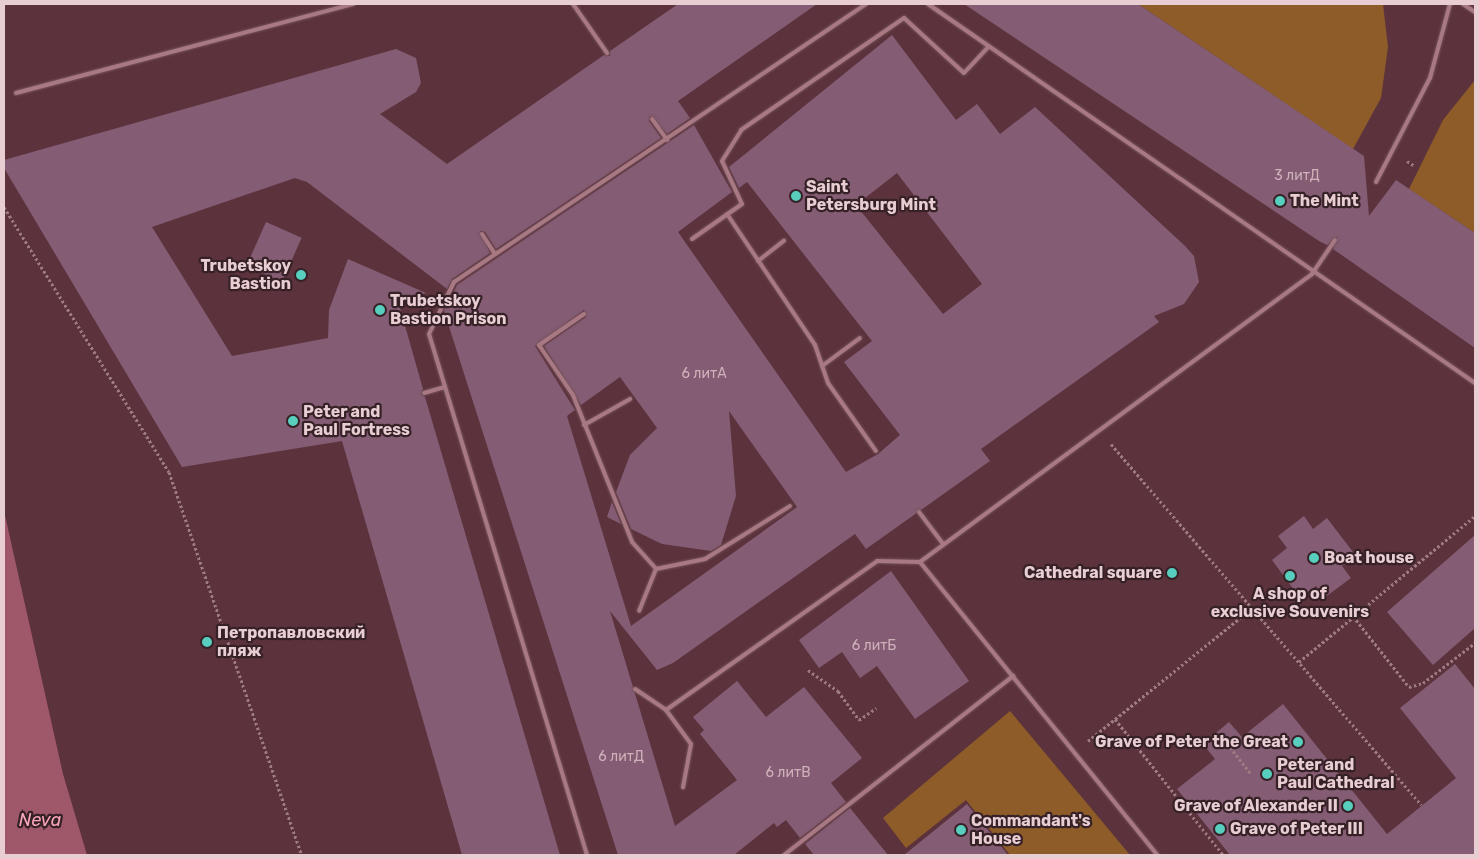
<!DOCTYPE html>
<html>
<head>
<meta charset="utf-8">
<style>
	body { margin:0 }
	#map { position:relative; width:1479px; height:859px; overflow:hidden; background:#5c333d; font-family:Rubik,sans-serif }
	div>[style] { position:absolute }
	.green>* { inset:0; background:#8e5c28 }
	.water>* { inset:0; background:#9f576a }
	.building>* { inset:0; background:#845c73; transform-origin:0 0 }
	.path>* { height:3px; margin-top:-1.5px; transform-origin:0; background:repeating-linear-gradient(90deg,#9d7b82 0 2.5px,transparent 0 5px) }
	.roads { filter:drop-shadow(0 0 1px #76535c) drop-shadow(0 0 1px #76535c) }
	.service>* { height:4px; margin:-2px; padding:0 2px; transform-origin:2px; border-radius:2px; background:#a87983 }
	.dots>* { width:14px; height:14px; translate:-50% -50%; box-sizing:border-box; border:2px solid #352126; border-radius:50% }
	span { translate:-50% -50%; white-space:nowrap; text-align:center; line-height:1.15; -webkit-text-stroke:4.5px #352126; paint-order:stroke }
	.number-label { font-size:14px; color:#cfb1ba }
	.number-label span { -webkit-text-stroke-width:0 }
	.poi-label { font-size:16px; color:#e8cdd2; font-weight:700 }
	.left { translate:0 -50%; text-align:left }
	.right { translate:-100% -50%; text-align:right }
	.water-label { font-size:18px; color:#faa6ba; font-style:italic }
	.frame { position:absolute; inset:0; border:5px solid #e8cdd2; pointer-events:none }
</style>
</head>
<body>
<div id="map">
	<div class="green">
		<div style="clip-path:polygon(1138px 4px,1383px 4px,1388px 47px,1381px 98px,1353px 149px)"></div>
		<div style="clip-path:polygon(1475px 80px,1475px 233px,1409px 189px,1443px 120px)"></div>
		<div style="clip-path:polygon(1010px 711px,1130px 855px,1010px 855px,966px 800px,906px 848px,883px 818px)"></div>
	</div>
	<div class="water">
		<div style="clip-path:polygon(4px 511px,63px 774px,87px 855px,4px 855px)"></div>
	</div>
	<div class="building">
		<div style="clip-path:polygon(678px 4px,817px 4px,678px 101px,690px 118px,667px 134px,650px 116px,649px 121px,661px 138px,496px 249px,485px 232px,480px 231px,490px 253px,452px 279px,447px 289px,307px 182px,295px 178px,152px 227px,232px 356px,328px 338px,329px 310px,348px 259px,426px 293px,398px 301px,423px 389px,421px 394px,425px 397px,560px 855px,462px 855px,342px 441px,182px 467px,4px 168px,4px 160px,396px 49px,416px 58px,421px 83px,416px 92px,380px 114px,447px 164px,604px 55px,610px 56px,610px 51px)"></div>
		<div style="clip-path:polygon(964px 4px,1138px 4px,1364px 156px,1369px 216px,1396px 180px,1475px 233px,1475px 348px,1333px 249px,1337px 237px,1327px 245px,1319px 241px)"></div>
		<div style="clip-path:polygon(evenodd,892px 35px,956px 120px,977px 104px,1000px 134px,1035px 107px,1184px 245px,1194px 256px,1199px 282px,1184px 304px,1154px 316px,1159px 322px,981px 449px,990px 461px,866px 549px,855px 534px,673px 663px,657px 670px,610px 611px,675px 826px,737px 780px,700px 734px,704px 730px,693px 717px,737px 681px,766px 717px,804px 687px,862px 758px,831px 783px,846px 802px,800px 838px,786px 820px,777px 827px,774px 823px,734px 855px,618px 855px,444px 311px,448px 302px,457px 306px,461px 300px,453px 294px,457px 285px,694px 125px,732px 192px,678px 232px,846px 472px,878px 454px,900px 435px,844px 362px,872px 341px,747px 182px,739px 188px,729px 167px,892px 35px,897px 173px,982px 284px,943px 314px,856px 205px,897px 173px,892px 35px,584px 310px,586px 317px,544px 346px,581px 405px,620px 377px,657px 428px,630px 455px,616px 492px,631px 529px,662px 544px,711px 551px,721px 545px,736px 496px,729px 411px,797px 507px,631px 626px,567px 416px,575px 410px,535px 346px,584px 310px)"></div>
		<div style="left:266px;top:222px;width:39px;height:48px;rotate:24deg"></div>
		<div style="clip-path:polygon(612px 502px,621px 524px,607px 517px)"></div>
		<div style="clip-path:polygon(1304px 516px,1313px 529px,1327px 518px,1356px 556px,1342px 566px,1351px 578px,1324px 598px,1316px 586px,1300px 598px,1272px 560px,1287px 548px,1278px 536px)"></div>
		<div style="clip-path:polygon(1475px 535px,1475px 628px,1433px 665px,1387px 612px)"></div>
		<div style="clip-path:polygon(891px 571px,969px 681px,915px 719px,877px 666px,860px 678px,842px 652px,819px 668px,799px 640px)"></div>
		<div style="clip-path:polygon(1455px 664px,1475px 689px,1475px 855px,1230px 855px,1177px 789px,1215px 759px,1203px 744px,1229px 722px,1242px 737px,1283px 704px,1387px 834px,1456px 778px,1400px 708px)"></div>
		<div style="clip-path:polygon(967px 804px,1008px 855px,904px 855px)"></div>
		<div style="clip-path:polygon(850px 808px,888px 855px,814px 855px,805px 844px)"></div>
	</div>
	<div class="path">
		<div style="left:1407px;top:161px;width:9px;rotate:32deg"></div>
		<div style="left:4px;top:207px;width:312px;rotate:58.1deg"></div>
		<div style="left:169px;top:472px;width:405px;rotate:70.9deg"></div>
		<div style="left:1111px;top:444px;width:476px;rotate:49.3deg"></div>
		<div style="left:1353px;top:616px;width:90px;rotate:51.7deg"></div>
		<div style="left:1409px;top:687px;width:15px;rotate:-16deg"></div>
		<div style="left:1423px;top:683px;width:66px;rotate:-37.6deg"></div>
		<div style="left:1299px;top:662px;width:229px;rotate:-39.7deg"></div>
		<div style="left:808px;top:670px;width:37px;rotate:35deg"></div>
		<div style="left:838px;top:691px;width:36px;rotate:54deg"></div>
		<div style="left:859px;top:720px;width:21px;rotate:-35deg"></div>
		<div style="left:1115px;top:719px;width:174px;rotate:51.5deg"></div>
		<div style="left:1088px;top:741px;width:211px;rotate:-39deg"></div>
		<div style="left:1230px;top:747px;width:34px;rotate:52deg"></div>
	</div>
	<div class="roads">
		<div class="service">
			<div style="left:573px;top:4px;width:60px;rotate:55.2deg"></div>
			<div style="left:928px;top:4px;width:665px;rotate:34.72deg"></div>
			<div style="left:1463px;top:4px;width:14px;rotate:34deg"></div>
			<div style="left:16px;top:93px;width:349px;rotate:-14.8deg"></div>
			<div style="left:652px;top:119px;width:26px;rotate:54deg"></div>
			<div style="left:1376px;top:182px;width:117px;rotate:-62.6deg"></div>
			<div style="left:1430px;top:78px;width:77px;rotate:-74.9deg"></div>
			<div style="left:727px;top:214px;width:158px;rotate:56.1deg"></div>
			<div style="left:815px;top:345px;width:40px;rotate:71.1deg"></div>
			<div style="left:828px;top:383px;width:83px;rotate:54.8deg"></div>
			<div style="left:482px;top:234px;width:24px;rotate:57deg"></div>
			<div style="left:692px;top:239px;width:61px;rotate:-35deg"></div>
			<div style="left:742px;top:204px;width:47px;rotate:-114.9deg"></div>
			<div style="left:722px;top:161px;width:36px;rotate:-58deg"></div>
			<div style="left:741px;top:130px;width:198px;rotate:-34.5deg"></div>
			<div style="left:904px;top:18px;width:81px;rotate:42.5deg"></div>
			<div style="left:964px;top:73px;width:34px;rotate:-47deg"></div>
			<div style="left:758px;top:261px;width:33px;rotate:-38deg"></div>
			<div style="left:584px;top:314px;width:55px;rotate:145.4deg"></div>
			<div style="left:539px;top:345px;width:60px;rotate:55.8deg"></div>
			<div style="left:573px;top:395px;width:158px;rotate:68.1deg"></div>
			<div style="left:632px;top:542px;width:36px;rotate:48deg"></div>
			<div style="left:656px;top:569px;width:45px;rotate:112deg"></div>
			<div style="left:822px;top:366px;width:47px;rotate:-36.4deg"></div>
			<div style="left:424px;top:393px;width:22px;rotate:-16deg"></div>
			<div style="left:584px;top:425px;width:53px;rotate:-29.5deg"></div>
			<div style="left:919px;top:512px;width:40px;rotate:53deg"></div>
			<div style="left:920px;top:562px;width:377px;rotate:51deg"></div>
			<div style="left:656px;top:569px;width:50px;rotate:-11.5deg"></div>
			<div style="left:705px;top:559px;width:100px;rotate:-31.9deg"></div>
			<div style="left:635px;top:689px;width:37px;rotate:34deg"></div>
			<div style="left:666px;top:710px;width:42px;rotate:53.7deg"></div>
			<div style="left:691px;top:744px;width:44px;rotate:100.5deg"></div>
			<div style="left:666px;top:710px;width:258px;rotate:-35.2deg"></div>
			<div style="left:877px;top:561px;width:43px;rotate:1.3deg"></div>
			<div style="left:920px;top:562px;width:486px;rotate:-36.3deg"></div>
			<div style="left:1312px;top:274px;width:41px;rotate:-55.9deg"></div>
			<div style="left:587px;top:855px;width:544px;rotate:-106.87deg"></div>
			<div style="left:429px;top:334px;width:58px;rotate:-64.3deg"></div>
			<div style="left:454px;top:282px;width:497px;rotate:-34deg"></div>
			<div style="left:784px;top:855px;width:291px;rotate:-38deg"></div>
		</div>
	</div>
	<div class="dots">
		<div style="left:796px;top:196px;background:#58cebf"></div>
		<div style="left:1280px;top:201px;background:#58cebf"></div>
		<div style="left:301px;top:275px;background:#58cebf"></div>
		<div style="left:380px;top:310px;background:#58cebf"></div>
		<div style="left:293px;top:421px;background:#58cebf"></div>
		<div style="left:1314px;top:558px;background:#58cebf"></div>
		<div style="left:1172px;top:573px;background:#58cebf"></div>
		<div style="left:1290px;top:576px;background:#58cebf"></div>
		<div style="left:207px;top:642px;background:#58cebf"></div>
		<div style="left:1298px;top:742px;background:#58cebf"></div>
		<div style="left:1267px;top:774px;background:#58cebf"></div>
		<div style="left:1348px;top:806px;background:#58cebf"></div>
		<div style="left:1220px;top:829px;background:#58cebf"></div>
		<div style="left:961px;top:830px;background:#58cebf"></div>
	</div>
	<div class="number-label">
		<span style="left:1297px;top:176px">3 литД</span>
		<span style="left:704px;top:374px">6 литА</span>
		<span style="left:874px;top:646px">6 литБ</span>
		<span style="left:621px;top:757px">6 литД</span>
		<span style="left:788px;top:773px">6 литВ</span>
	</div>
	<div class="poi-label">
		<span class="left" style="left:806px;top:196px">Saint<br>Petersburg Mint</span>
		<span class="left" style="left:1290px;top:201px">The Mint</span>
		<span class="right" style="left:291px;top:275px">Trubetskoy<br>Bastion</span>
		<span class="left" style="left:390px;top:310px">Trubetskoy<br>Bastion Prison</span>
		<span class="left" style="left:303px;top:421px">Peter and<br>Paul Fortress</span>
		<span class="left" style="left:1324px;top:558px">Boat house</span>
		<span class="right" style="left:1162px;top:573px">Cathedral square</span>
		<span style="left:1290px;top:603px">A shop of<br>exclusive Souvenirs</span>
		<span class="left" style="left:217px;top:642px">Петропавловский<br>пляж</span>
		<span class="right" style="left:1288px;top:742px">Grave of Peter the Great</span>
		<span class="left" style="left:1277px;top:774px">Peter and<br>Paul Cathedral</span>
		<span class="right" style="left:1338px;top:806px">Grave of Alexander II</span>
		<span class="left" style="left:971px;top:830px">Commandant's<br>House</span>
		<span class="left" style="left:1230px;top:829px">Grave of Peter III</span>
	</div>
	<div class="water-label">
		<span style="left:40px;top:820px">Neva</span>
	</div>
	<div class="frame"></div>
</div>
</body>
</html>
